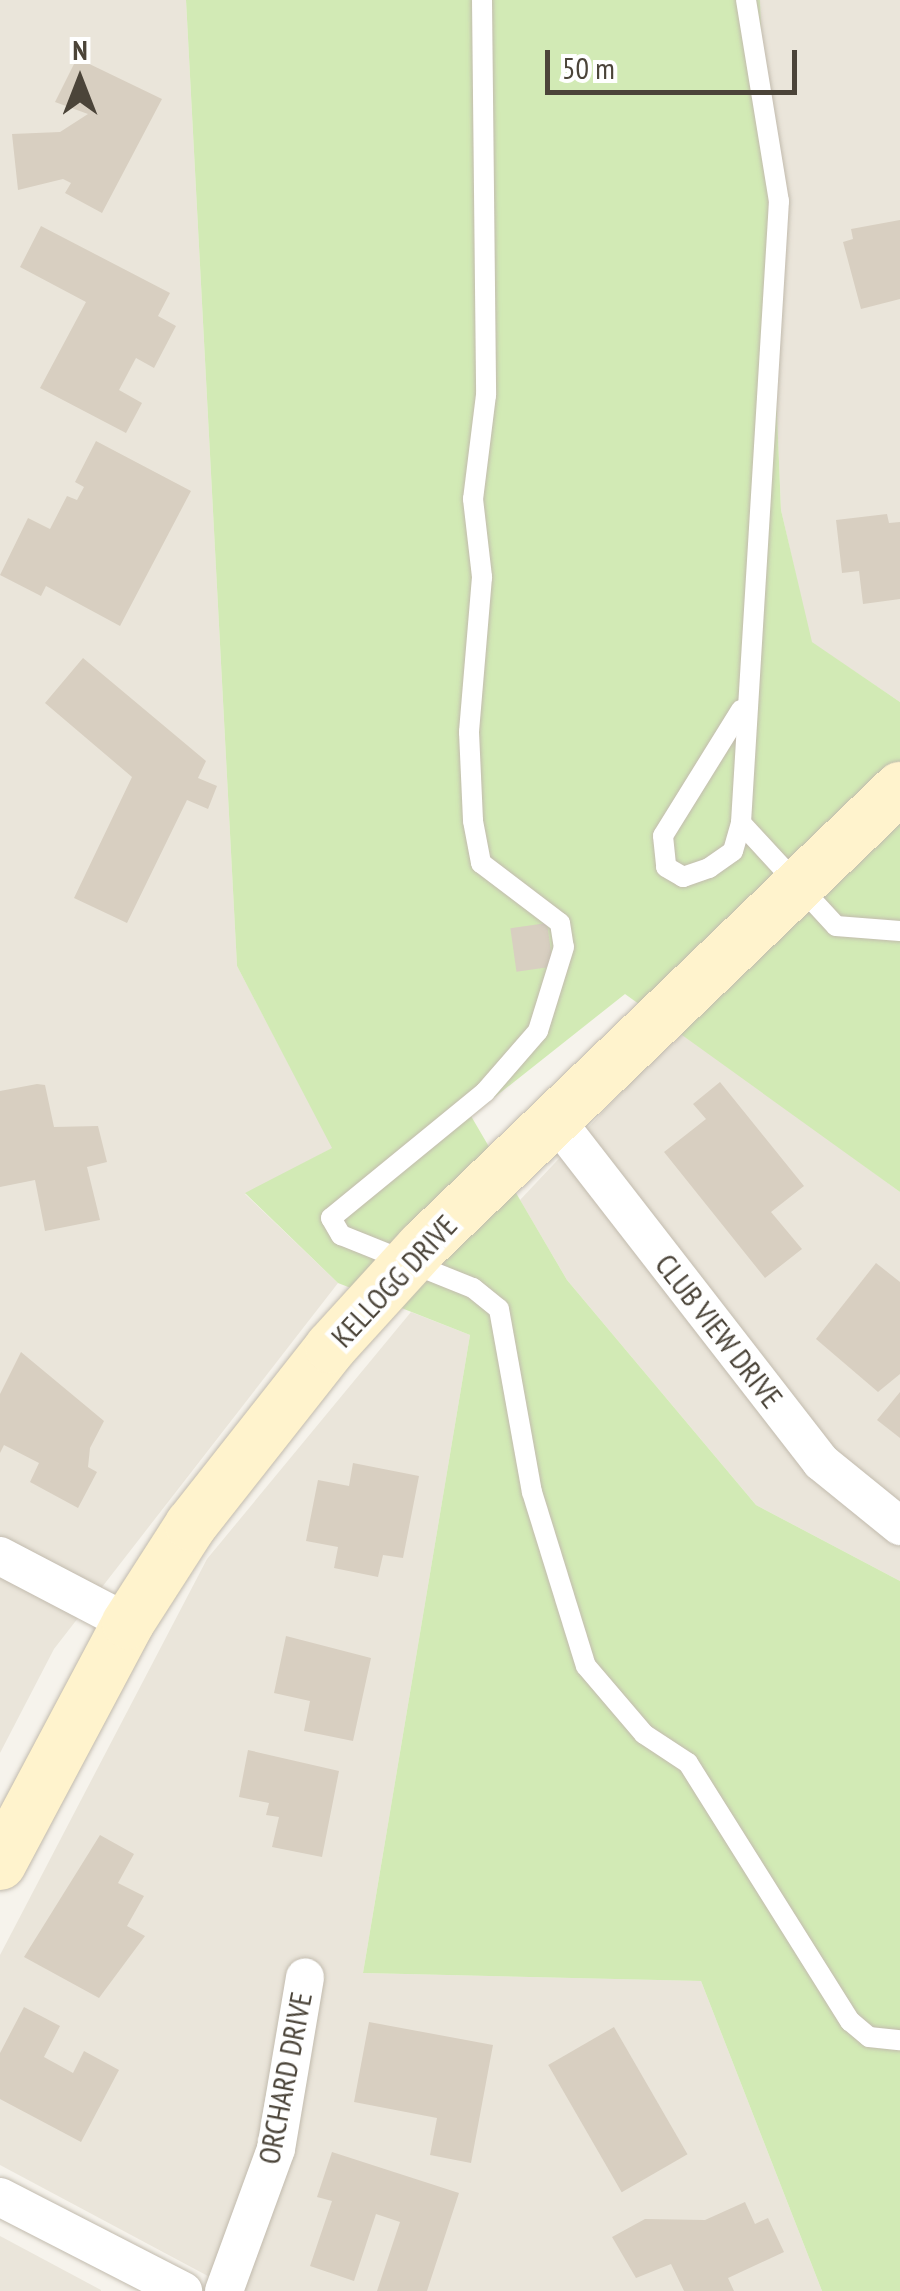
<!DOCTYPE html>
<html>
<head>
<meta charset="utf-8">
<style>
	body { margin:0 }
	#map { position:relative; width:900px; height:2291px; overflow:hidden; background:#f6f3ec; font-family:"PT Sans Narrow",sans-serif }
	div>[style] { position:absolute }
	.residential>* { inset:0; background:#eae5da }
	.green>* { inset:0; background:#d2eab5 }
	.building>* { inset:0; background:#d8cfc1; transform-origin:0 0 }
	.roads { filter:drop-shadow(0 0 2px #c2bbae) drop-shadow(0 0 2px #c2bbae) }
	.service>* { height:20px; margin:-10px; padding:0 10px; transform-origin:10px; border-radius:10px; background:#fff }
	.minor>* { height:38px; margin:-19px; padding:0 19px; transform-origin:19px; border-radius:19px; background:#fff }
	.secondary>* { height:52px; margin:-26px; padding:0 26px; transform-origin:26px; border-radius:26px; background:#fff3cd }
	span { translate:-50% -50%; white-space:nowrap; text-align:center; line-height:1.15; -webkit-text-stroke:9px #fff; paint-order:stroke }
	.street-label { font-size:30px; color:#4b4439 }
	.north { position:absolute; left:30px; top:30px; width:100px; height:100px; -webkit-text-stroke:8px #fff; paint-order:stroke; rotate:0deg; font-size:28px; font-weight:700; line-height:40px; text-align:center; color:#4b4439 }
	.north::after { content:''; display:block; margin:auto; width:35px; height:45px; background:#4b4439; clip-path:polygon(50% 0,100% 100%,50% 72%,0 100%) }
	.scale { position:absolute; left:545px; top:50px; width:252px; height:45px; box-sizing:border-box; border:5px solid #4b4439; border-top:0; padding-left:12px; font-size:30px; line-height:35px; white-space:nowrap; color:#4b4439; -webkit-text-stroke:8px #fff; paint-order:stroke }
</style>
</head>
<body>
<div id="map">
	<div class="residential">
		<div style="clip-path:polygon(0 0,186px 0,237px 966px,333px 1148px,245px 1194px,338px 1283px,54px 1649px,0 1753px)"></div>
		<div style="clip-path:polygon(760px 0,900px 0,900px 702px,811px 642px,781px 510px)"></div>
		<div style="clip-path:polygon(680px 1030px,900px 1192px,900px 1581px,756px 1505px,567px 1280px,520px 1200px)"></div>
		<div style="clip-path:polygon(411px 1312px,470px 1335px,363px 1973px,701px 1981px,822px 2291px,236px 2291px,0 2165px,0 1955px,207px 1559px)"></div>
		<div style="clip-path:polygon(0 2236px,101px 2290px,101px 2291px,0 2291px)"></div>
	</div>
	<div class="green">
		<div style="clip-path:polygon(186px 0,760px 0,781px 510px,812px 642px,900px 702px,900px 1192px,625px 994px,471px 1116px,567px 1280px,756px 1505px,900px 1581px,900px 2291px,822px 2291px,701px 1981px,363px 1973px,470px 1335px,338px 1283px,245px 1193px,332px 1148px,237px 966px)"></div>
	</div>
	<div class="building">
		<div style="clip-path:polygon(77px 58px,162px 99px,102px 213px,65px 193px,71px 183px,63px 179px,18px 190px,12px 134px,60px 132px,88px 114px,55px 102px)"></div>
		<div style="clip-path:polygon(900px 220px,900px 299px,861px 309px,843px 242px,853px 239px,851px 229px)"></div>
		<div style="clip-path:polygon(41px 226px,170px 293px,158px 316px,176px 326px,154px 368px,136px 358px,119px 390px,142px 403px,126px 433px,40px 388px,86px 302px,20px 267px)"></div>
		<div style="clip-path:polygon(96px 441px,191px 491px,120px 626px,46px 586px,41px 596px,0 575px,28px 518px,50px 529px,67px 496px,77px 500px,84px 487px,75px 482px)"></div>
		<div style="clip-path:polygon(887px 514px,889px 523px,900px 522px,900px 599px,863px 604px,859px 571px,842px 573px,836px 520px)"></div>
		<div style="clip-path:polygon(83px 658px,206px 761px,198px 778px,217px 786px,208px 809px,187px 800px,127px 923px,74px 898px,132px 777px,45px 703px)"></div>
		<div style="left:547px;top:923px;width:44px;height:37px;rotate:82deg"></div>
		<div style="clip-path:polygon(720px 1082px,804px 1186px,771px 1212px,802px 1249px,765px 1278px,664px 1152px,706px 1119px,693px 1104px)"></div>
		<div style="clip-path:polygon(37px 1084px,45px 1085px,54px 1127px,98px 1126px,107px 1162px,87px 1167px,100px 1220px,45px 1231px,35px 1180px,0 1187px,0 1091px)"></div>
		<div style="clip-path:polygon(876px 1263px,900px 1282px,900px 1374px,878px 1392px,816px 1339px)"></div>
		<div style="clip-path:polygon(21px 1352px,104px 1421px,90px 1448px,88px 1467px,97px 1472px,78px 1508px,30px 1482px,39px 1463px,4px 1445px,0 1453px,0 1394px)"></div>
		<div style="clip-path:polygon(900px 1392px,900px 1438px,877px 1420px)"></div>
		<div style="clip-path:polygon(353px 1463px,419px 1476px,403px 1558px,383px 1555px,378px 1577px,334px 1568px,338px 1547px,306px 1541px,318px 1480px,349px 1486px)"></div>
		<div style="clip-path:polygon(286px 1636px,371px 1658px,353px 1741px,304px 1731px,310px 1701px,274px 1693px)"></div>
		<div style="clip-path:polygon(248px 1750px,339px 1771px,322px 1857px,272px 1847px,279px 1817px,266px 1815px,269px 1803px,239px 1797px)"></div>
		<div style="clip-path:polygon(100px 1835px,134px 1854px,118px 1883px,144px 1896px,127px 1926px,145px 1936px,99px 1998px,24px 1957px)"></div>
		<div style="clip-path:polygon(24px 2007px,60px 2026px,44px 2057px,73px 2073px,84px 2051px,119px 2070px,81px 2142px,0 2099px,0 2053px)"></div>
		<div style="clip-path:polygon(369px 2022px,493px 2045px,471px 2163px,430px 2155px,437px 2118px,354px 2102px)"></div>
		<div style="left:614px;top:2027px;width:147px;height:76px;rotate:60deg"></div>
		<div style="clip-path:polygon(332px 2152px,459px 2193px,427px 2291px,377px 2291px,400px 2222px,376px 2214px,354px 2281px,310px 2266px,332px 2201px,317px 2197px)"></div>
		<div style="clip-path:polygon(745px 2202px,755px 2224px,768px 2218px,784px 2252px,728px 2278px,734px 2291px,684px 2291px,671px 2264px,636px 2278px,612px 2237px,645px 2219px,705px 2220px)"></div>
	</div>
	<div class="roads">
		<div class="service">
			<div style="left:482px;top:0;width:395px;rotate:89.4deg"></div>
			<div style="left:486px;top:395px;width:105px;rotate:97.1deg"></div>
			<div style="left:473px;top:499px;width:79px;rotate:83.4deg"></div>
			<div style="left:482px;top:577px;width:156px;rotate:94.8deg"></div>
			<div style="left:469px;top:732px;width:89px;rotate:87.4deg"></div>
			<div style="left:473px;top:821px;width:43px;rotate:79.2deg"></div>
			<div style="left:481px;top:863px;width:99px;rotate:37.2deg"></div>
			<div style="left:560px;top:923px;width:24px;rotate:81deg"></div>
			<div style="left:564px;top:947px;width:88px;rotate:107.2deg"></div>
			<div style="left:538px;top:1031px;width:81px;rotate:131deg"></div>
			<div style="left:485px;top:1092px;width:199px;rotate:140.7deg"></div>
			<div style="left:331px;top:1218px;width:20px;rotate:60deg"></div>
			<div style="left:341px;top:1235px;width:142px;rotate:21.9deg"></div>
			<div style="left:473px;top:1288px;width:33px;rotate:39deg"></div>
			<div style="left:499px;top:1309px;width:186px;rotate:79.8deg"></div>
			<div style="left:532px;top:1492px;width:182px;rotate:72.8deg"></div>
			<div style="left:586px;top:1666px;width:89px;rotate:49.5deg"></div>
			<div style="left:644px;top:1734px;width:53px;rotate:33.4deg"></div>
			<div style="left:688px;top:1763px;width:305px;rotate:57.9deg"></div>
			<div style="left:850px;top:2021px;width:25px;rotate:40deg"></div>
			<div style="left:869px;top:2037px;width:31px;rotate:6deg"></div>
			<div style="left:746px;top:0;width:204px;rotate:80.7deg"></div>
			<div style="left:779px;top:201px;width:623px;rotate:93.5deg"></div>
			<div style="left:741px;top:823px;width:140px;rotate:47.3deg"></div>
			<div style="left:836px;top:926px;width:64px;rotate:4.5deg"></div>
			<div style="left:741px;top:710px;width:148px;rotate:121.8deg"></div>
			<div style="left:663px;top:836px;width:31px;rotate:84deg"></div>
			<div style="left:666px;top:867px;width:20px;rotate:30deg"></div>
			<div style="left:683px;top:877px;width:28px;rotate:-19deg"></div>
			<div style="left:709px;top:868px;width:29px;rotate:-35deg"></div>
			<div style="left:733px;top:851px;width:29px;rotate:-74deg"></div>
		</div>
		<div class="minor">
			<div style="left:555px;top:1119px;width:434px;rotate:52.2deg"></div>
			<div style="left:821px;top:1462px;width:102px;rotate:39deg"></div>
			<div style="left:0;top:1556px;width:144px;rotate:27.6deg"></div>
			<div style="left:0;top:2197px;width:206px;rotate:27.2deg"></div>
			<div style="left:224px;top:2291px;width:151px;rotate:-69.9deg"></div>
			<div style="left:276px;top:2149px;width:174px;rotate:-80.4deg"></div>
		</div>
		<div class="secondary">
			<div style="left:0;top:1864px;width:273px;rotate:-62deg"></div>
			<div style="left:128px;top:1623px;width:117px;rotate:-57.3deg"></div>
			<div style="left:191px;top:1525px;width:226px;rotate:-51.8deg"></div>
			<div style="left:331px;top:1347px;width:135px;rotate:-47.7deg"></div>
			<div style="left:422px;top:1247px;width:663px;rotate:-43.84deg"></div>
		</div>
	</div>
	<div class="street-label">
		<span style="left:394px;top:1281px;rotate:-47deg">KELLOGG DRIVE</span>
		<span style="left:719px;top:1331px;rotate:52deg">CLUB VIEW DRIVE</span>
		<span style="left:285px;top:2078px;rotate:-79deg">ORCHARD DRIVE</span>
	</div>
	<div class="north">N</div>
	<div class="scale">50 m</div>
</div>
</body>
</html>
